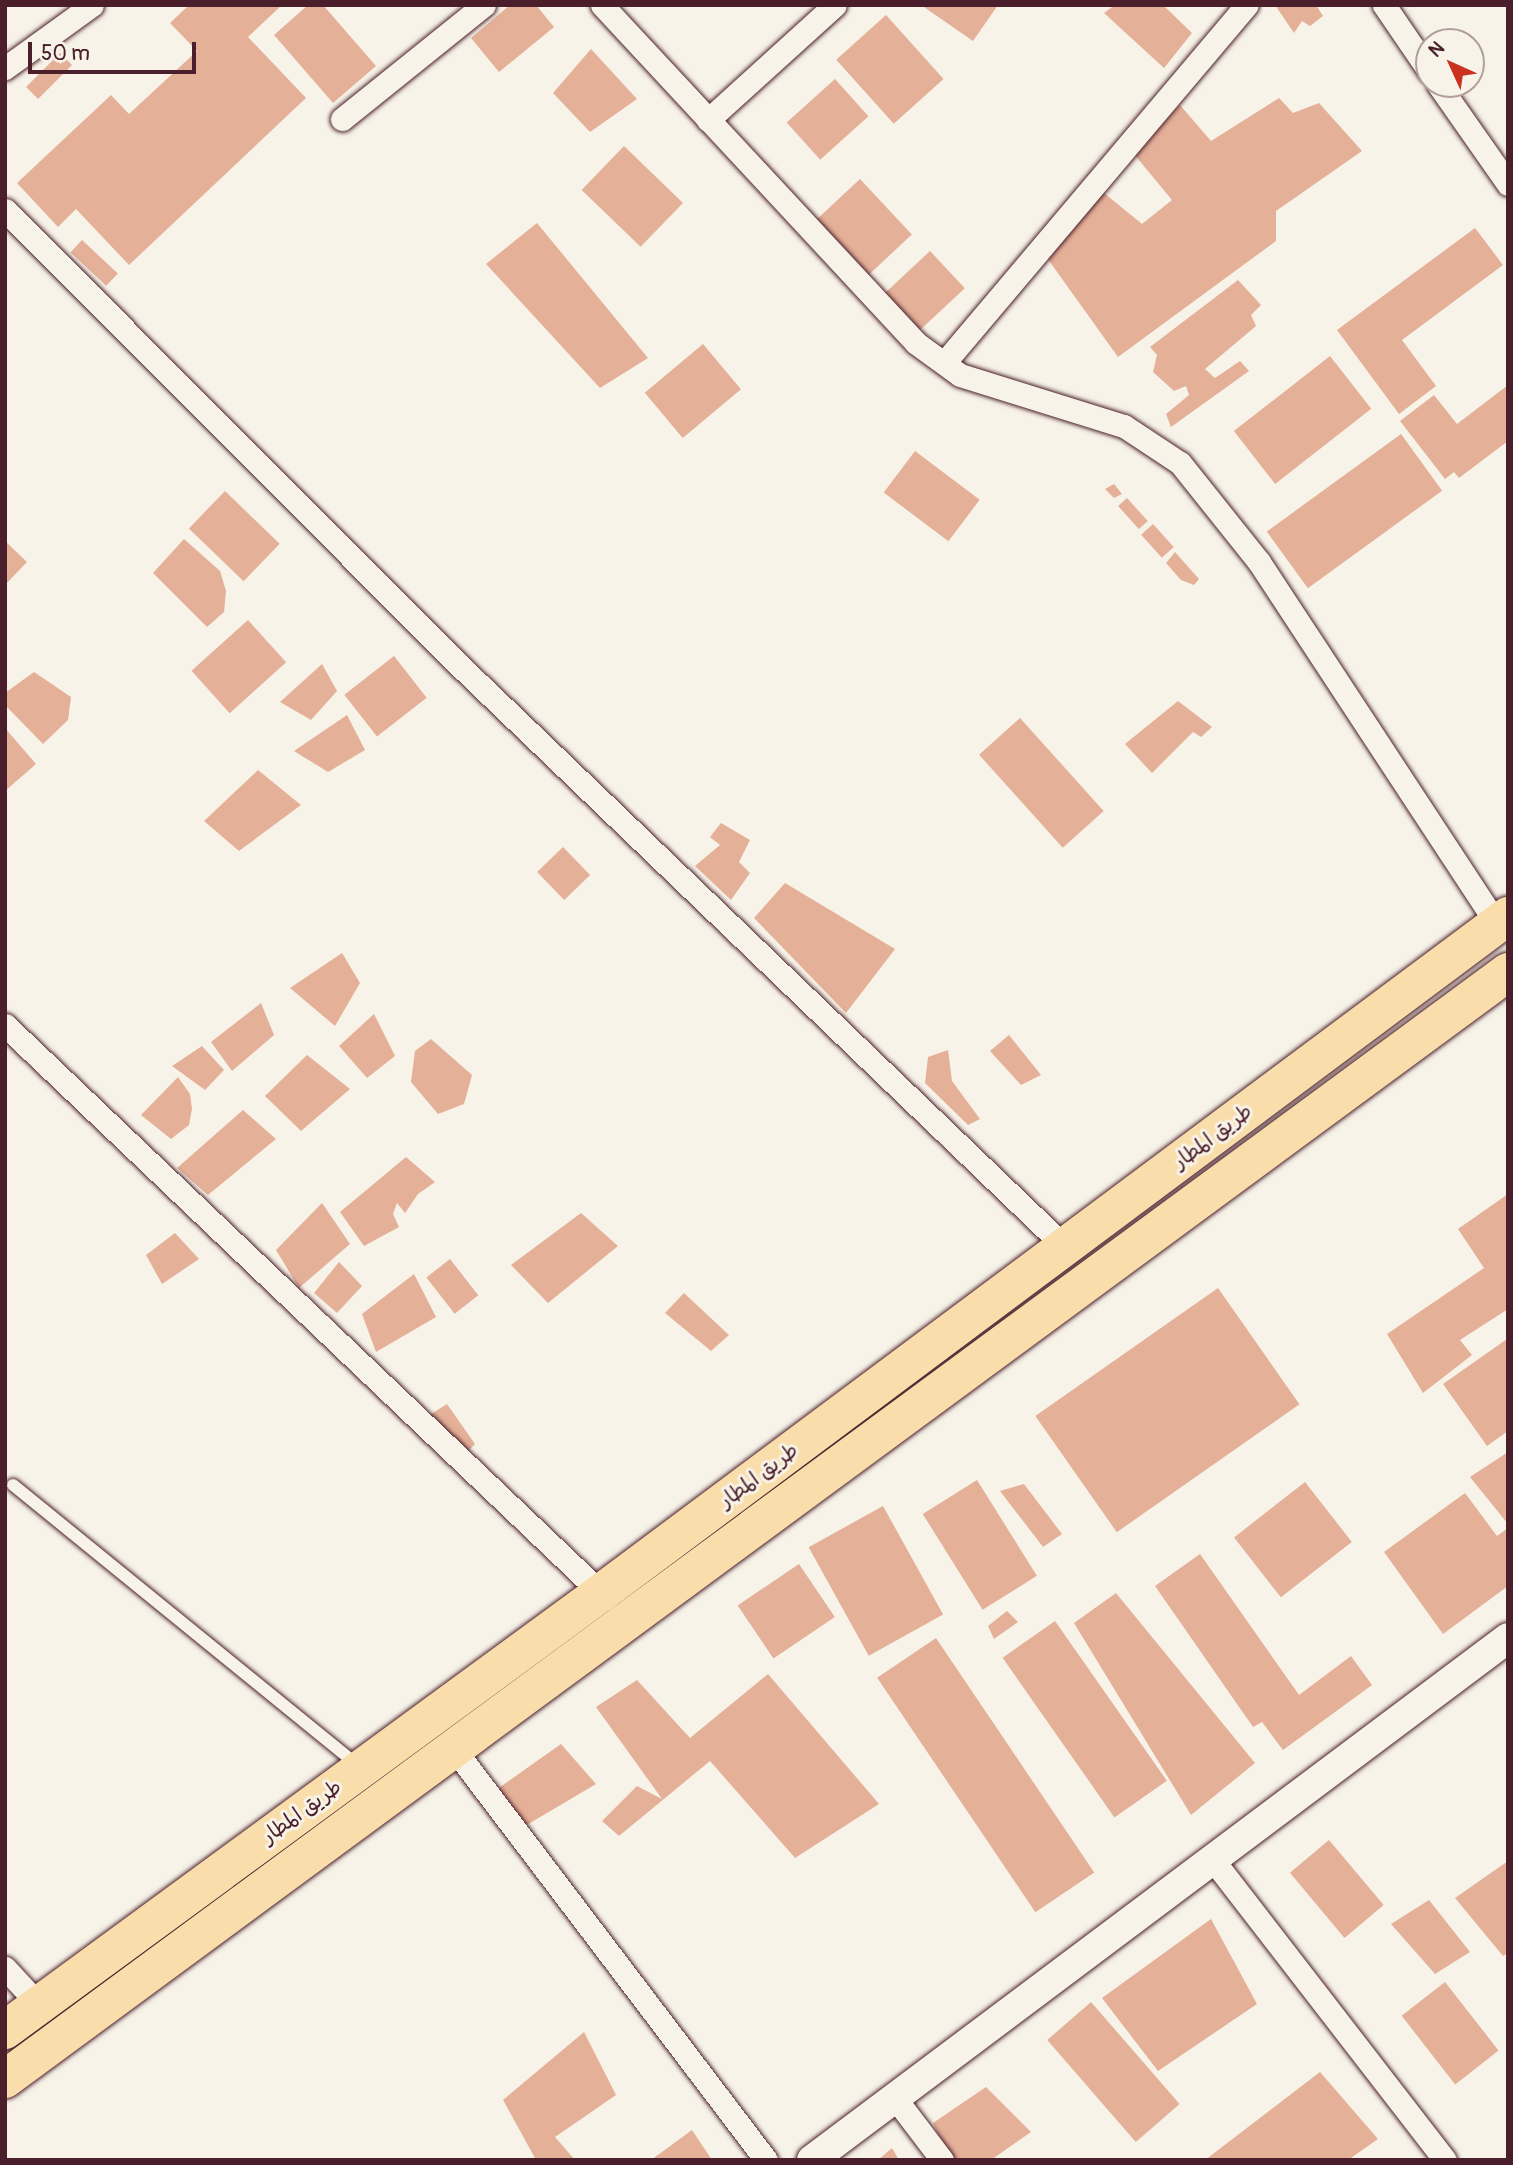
<!DOCTYPE html>
<html>
<head>
<meta charset="utf-8">
<style>
	body { margin:0 }
	#map { position:relative; width:1513px; height:2165px; overflow:hidden; background:#f7f3e8; font-family:Pangolin,"Playpen Sans Arabic",sans-serif }
	div>[style] { position:absolute }
	.building>* { inset:0; background:#e5b098; transform-origin:0 0 }
	.roads { filter:drop-shadow(0 0 2px #4a1f2b) drop-shadow(0 0 2px #4a1f2b) }
	.service>* { height:12px; margin:-6px; padding:0 6px; transform-origin:6px; border-radius:6px; background:#f7f3e8 }
	.minor>* { height:23px; margin:-11.5px; padding:0 11.5px; transform-origin:11.5px; border-radius:11.5px; background:#f7f3e8 }
	.tertiary>* { height:30px; margin:-15px; padding:0 15px; transform-origin:15px; border-radius:15px; background:#f7f3e8 }
	.trunk>* { height:38px; margin:-19px; padding:0 19px; transform-origin:19px; border-radius:19px; background:#f9deab }
	span { translate:-50% -50%; white-space:nowrap; text-align:center; line-height:1.15; -webkit-text-stroke:6px #f7f3e8; paint-order:stroke }
	.street-label { font-size:21px; color:#4a1f2b }
	.frame { position:absolute; inset:0; border:7px solid #4a1f2b; pointer-events:none }
	.north { position:absolute; left:1415px; top:28px; width:70px; height:70px; box-sizing:border-box; background:#f7f3e8; border:2px solid #b29e9c; border-radius:50%; rotate:315deg; font-size:19px; font-weight:700; line-height:28px; text-align:center; color:#4a1f2b }
	.north::after { content:''; display:block; margin:auto; width:24px; height:32px; background:#c8321e; clip-path:polygon(50% 0,100% 100%,50% 72%,0 100%) }
	.scale { position:absolute; left:28px; top:42px; width:168px; height:32px; box-sizing:border-box; border:4px solid #4a1f2b; border-top:0; padding-left:9px; font-size:21px; line-height:24px; white-space:nowrap; color:#4a1f2b; -webkit-text-stroke:5px #f7f3e8; paint-order:stroke }
</style>
</head>
<body>
<div id="map">
	<div class="building">
		<div style="clip-path:polygon(189px 5px,282px 5px,248px 37px,306px 98px,129px 265px,76px 209px,58px 227px,17px 183px,111px 95px,129px 114px,197px 51px,170px 23px)"></div>
		<div style="clip-path:polygon(308px 5px,323px 5px,376px 66px,333px 103px,274px 35px)"></div>
		<div style="clip-path:polygon(510px 5px,536px 5px,554px 27px,499px 72px,471px 38px)"></div>
		<div style="clip-path:polygon(921px 5px,998px 5px,973px 41px)"></div>
		<div style="clip-path:polygon(1115px 5px,1163px 5px,1192px 33px,1164px 68px,1104px 13px)"></div>
		<div style="clip-path:polygon(1275px 5px,1316px 5px,1323px 16px,1310px 26px,1302px 21px,1294px 33px)"></div>
		<div style="left:886px;top:15px;width:86px;height:67px;rotate:48deg"></div>
		<div style="clip-path:polygon(591px 49px,637px 99px,590px 132px,553px 93px)"></div>
		<div style="left:60px;top:53px;width:17px;height:48px;rotate:45deg"></div>
		<div style="left:835px;top:79px;width:50px;height:65px;rotate:48deg"></div>
		<div style="clip-path:polygon(1279px 98px,1293px 113px,1319px 103px,1362px 151px,1276px 211px,1276px 241px,1118px 357px,1042px 251px,1104px 193px,1142px 224px,1172px 200px,1133px 153px,1180px 105px,1211px 141px)"></div>
		<div style="left:624px;top:146px;width:82px;height:61px;rotate:44deg"></div>
		<div style="left:860px;top:179px;width:76px;height:67px;rotate:47deg"></div>
		<div style="clip-path:polygon(537px 223px,648px 358px,600px 388px,486px 264px)"></div>
		<div style="clip-path:polygon(1475px 228px,1503px 265px,1402px 340px,1436px 386px,1399px 414px,1337px 330px)"></div>
		<div style="left:82px;top:240px;width:49px;height:17px;rotate:43deg"></div>
		<div style="left:930px;top:251px;width:51px;height:67px;rotate:47deg"></div>
		<div style="clip-path:polygon(1238px 280px,1261px 305px,1251px 315px,1256px 326px,1205px 369px,1215px 378px,1240px 361px,1249px 371px,1171px 427px,1166px 414px,1189px 395px,1186px 386px,1174px 391px,1153px 372px,1157px 355px,1150px 347px)"></div>
		<div style="left:703px;top:344px;width:59px;height:76px;rotate:50deg"></div>
		<div style="left:1330px;top:356px;width:67px;height:122px;rotate:52deg"></div>
		<div style="clip-path:polygon(1508px 385px,1508px 441px,1459px 478px,1454px 472px,1445px 479px,1400px 421px,1434px 395px,1457px 424px)"></div>
		<div style="left:1401px;top:434px;width:70px;height:166px;rotate:54deg"></div>
		<div style="left:915px;top:451px;width:81px;height:52px;rotate:37deg"></div>
		<div style="clip-path:polygon(1114px 484px,1122px 494px,1114px 498px,1105px 489px)"></div>
		<div style="left:225px;top:491px;width:76px;height:52px;rotate:44deg"></div>
		<div style="left:1127px;top:498px;width:31px;height:12px;rotate:48deg"></div>
		<div style="left:1153px;top:524px;width:31px;height:16px;rotate:48deg"></div>
		<div style="clip-path:polygon(184px 539px,220px 571px,226px 591px,224px 612px,207px 627px,153px 573px)"></div>
		<div style="clip-path:polygon(5px 541px,27px 562px,5px 585px)"></div>
		<div style="clip-path:polygon(1175px 552px,1199px 579px,1194px 585px,1181px 580px,1166px 563px)"></div>
		<div style="left:248px;top:620px;width:57px;height:76px;rotate:48deg"></div>
		<div style="left:394px;top:656px;width:53px;height:63px;rotate:52deg"></div>
		<div style="clip-path:polygon(322px 664px,337px 691px,311px 720px,280px 702px)"></div>
		<div style="clip-path:polygon(34px 672px,71px 697px,68px 720px,43px 744px,5px 705px,5px 693px)"></div>
		<div style="clip-path:polygon(1178px 701px,1212px 727px,1201px 737px,1193px 732px,1152px 773px,1125px 744px)"></div>
		<div style="clip-path:polygon(347px 715px,365px 750px,328px 772px,294px 751px)"></div>
		<div style="left:1020px;top:718px;width:125px;height:55px;rotate:48deg"></div>
		<div style="clip-path:polygon(5px 728px,36px 764px,5px 791px)"></div>
		<div style="clip-path:polygon(258px 770px,301px 805px,239px 851px,204px 821px)"></div>
		<div style="clip-path:polygon(721px 823px,750px 840px,739px 862px,750px 873px,731px 900px,695px 866px,720px 845px,710px 837px)"></div>
		<div style="left:563px;top:847px;width:39px;height:36px;rotate:46deg"></div>
		<div style="clip-path:polygon(785px 883px,895px 949px,846px 1013px,754px 918px)"></div>
		<div style="clip-path:polygon(342px 953px,360px 983px,335px 1026px,290px 988px)"></div>
		<div style="clip-path:polygon(261px 1003px,274px 1035px,232px 1071px,211px 1042px)"></div>
		<div style="clip-path:polygon(374px 1014px,395px 1056px,367px 1078px,339px 1046px)"></div>
		<div style="clip-path:polygon(1009px 1035px,1041px 1075px,1021px 1085px,990px 1051px)"></div>
		<div style="clip-path:polygon(431px 1039px,472px 1075px,464px 1104px,438px 1114px,411px 1082px,415px 1051px)"></div>
		<div style="clip-path:polygon(202px 1046px,224px 1070px,205px 1090px,172px 1066px)"></div>
		<div style="clip-path:polygon(948px 1050px,952px 1081px,980px 1119px,968px 1125px,925px 1083px,928px 1057px)"></div>
		<div style="clip-path:polygon(307px 1055px,350px 1089px,301px 1131px,265px 1096px)"></div>
		<div style="clip-path:polygon(178px 1077px,190px 1094px,192px 1109px,189px 1125px,171px 1139px,141px 1115px)"></div>
		<div style="clip-path:polygon(243px 1110px,276px 1139px,208px 1195px,177px 1168px)"></div>
		<div style="clip-path:polygon(406px 1157px,435px 1182px,418px 1194px,405px 1213px,397px 1203px,393px 1214px,399px 1227px,364px 1246px,340px 1212px)"></div>
		<div style="clip-path:polygon(1508px 1194px,1508px 1309px,1460px 1340px,1472px 1355px,1423px 1393px,1387px 1334px,1484px 1268px,1458px 1229px)"></div>
		<div style="clip-path:polygon(322px 1203px,350px 1244px,299px 1288px,276px 1250px)"></div>
		<div style="clip-path:polygon(581px 1213px,618px 1246px,548px 1303px,511px 1265px)"></div>
		<div style="clip-path:polygon(175px 1233px,199px 1259px,162px 1284px,146px 1255px)"></div>
		<div style="left:450px;top:1259px;width:46px;height:30px;rotate:52deg"></div>
		<div style="clip-path:polygon(339px 1262px,362px 1286px,337px 1313px,314px 1293px)"></div>
		<div style="clip-path:polygon(414px 1274px,436px 1317px,376px 1352px,362px 1314px)"></div>
		<div style="left:1218px;top:1288px;width:142px;height:223px;rotate:55deg"></div>
		<div style="clip-path:polygon(684px 1293px,729px 1335px,711px 1351px,665px 1313px)"></div>
		<div style="clip-path:polygon(1507px 1339px,1508px 1431px,1487px 1446px,1443px 1384px)"></div>
		<div style="clip-path:polygon(447px 1404px,475px 1444px,465px 1454px,420px 1421px)"></div>
		<div style="clip-path:polygon(1508px 1452px,1508px 1524px,1470px 1477px)"></div>
		<div style="left:977px;top:1480px;width:113px;height:64px;rotate:58deg"></div>
		<div style="left:1305px;top:1482px;width:76px;height:90px;rotate:52deg"></div>
		<div style="clip-path:polygon(1024px 1484px,1062px 1534px,1043px 1547px,1000px 1491px)"></div>
		<div style="clip-path:polygon(1465px 1493px,1497px 1536px,1508px 1528px,1508px 1586px,1443px 1634px,1384px 1552px)"></div>
		<div style="left:883px;top:1506px;width:124px;height:85px;rotate:61deg"></div>
		<div style="clip-path:polygon(1200px 1554px,1299px 1695px,1351px 1656px,1372px 1685px,1283px 1750px,1262px 1722px,1253px 1727px,1155px 1586px)"></div>
		<div style="left:799px;top:1564px;width:64px;height:74px;rotate:56deg"></div>
		<div style="clip-path:polygon(1116px 1593px,1255px 1763px,1191px 1815px,1074px 1623px)"></div>
		<div style="clip-path:polygon(1007px 1611px,1018px 1622px,994px 1639px,988px 1626px)"></div>
		<div style="left:1055px;top:1621px;width:195px;height:64px;rotate:55deg"></div>
		<div style="left:936px;top:1638px;width:283px;height:71px;rotate:56deg"></div>
		<div style="clip-path:polygon(768px 1674px,879px 1804px,795px 1858px,710px 1761px,619px 1836px,602px 1821px,637px 1786px,662px 1799px,596px 1707px,637px 1680px,690px 1738px)"></div>
		<div style="clip-path:polygon(561px 1744px,596px 1784px,525px 1826px,486px 1797px)"></div>
		<div style="left:1329px;top:1840px;width:85px;height:51px;rotate:50deg"></div>
		<div style="clip-path:polygon(1508px 1861px,1508px 1953px,1503px 1956px,1455px 1898px)"></div>
		<div style="clip-path:polygon(1429px 1900px,1470px 1952px,1435px 1974px,1391px 1924px)"></div>
		<div style="clip-path:polygon(1211px 1919px,1257px 2004px,1158px 2071px,1102px 1998px)"></div>
		<div style="left:1445px;top:1982px;width:87px;height:55px;rotate:52deg"></div>
		<div style="left:1091px;top:2002px;width:135px;height:58px;rotate:49deg"></div>
		<div style="clip-path:polygon(584px 2032px,616px 2095px,555px 2137px,575px 2160px,536px 2160px,503px 2100px)"></div>
		<div style="clip-path:polygon(1320px 2072px,1378px 2139px,1348px 2160px,1205px 2160px)"></div>
		<div style="clip-path:polygon(986px 2087px,1031px 2132px,991px 2160px,950px 2160px,933px 2123px)"></div>
		<div style="clip-path:polygon(692px 2130px,712px 2160px,651px 2160px)"></div>
		<div style="clip-path:polygon(892px 2148px,899px 2160px,878px 2160px)"></div>
	</div>
	<div class="roads">
		<div class="service">
			<div style="left:13px;top:1485px;width:444px;rotate:39.1deg"></div>
		</div>
		<div class="minor">
			<div style="left:602px;top:5px;width:461px;rotate:47.1deg"></div>
			<div style="left:916px;top:343px;width:54px;rotate:36deg"></div>
			<div style="left:960px;top:375px;width:172px;rotate:17.3deg"></div>
			<div style="left:1124px;top:426px;width:67px;rotate:33.5deg"></div>
			<div style="left:1180px;top:463px;width:127px;rotate:51.4deg"></div>
			<div style="left:1259px;top:562px;width:433px;rotate:56.7deg"></div>
			<div style="left:1384px;top:5px;width:80px;rotate:55.7deg"></div>
			<div style="left:5px;top:68px;width:107px;rotate:-35.9deg"></div>
			<div style="left:1438px;top:84px;width:122px;rotate:55deg"></div>
			<div style="left:342px;top:119px;width:182px;rotate:-38.8deg"></div>
			<div style="left:708px;top:120px;width:171px;rotate:-42.2deg"></div>
			<div style="left:5px;top:210px;width:643px;rotate:45.06deg"></div>
			<div style="left:459px;top:665px;width:842px;rotate:43.84deg"></div>
			<div style="left:944px;top:363px;width:469px;rotate:-49.8deg"></div>
			<div style="left:5px;top:1025px;width:823px;rotate:43.62deg"></div>
			<div style="left:454px;top:1749px;width:516px;rotate:52.8deg"></div>
			<div style="left:1213px;top:1860px;width:379px;rotate:52.3deg"></div>
			<div style="left:5px;top:1968px;width:50px;rotate:47.4deg"></div>
			<div style="left:895px;top:2098px;width:78px;rotate:52.8deg"></div>
		</div>
		<div class="tertiary">
			<div style="left:812px;top:2160px;width:870px;rotate:-36.87deg"></div>
		</div>
		<div class="trunk">
			<div style="left:5px;top:2030px;width:739px;rotate:-36.25deg"></div>
			<div style="left:601px;top:1593px;width:1132px;rotate:-36.74deg"></div>
			<div style="left:5px;top:2079px;width:1867px;rotate:-36.37deg"></div>
		</div>
	</div>
	<div class="street-label">
		<span style="left:1213px;top:1137px;rotate:-37deg">طريق المطار</span>
		<span style="left:759px;top:1476px;rotate:-37deg">طريق المطار</span>
		<span style="left:302px;top:1812px;rotate:-36deg">طريق المطار</span>
	</div>
	<div class="frame"></div>
	<div class="north">N</div>
	<div class="scale">50 m</div>
</div>
</body>
</html>
